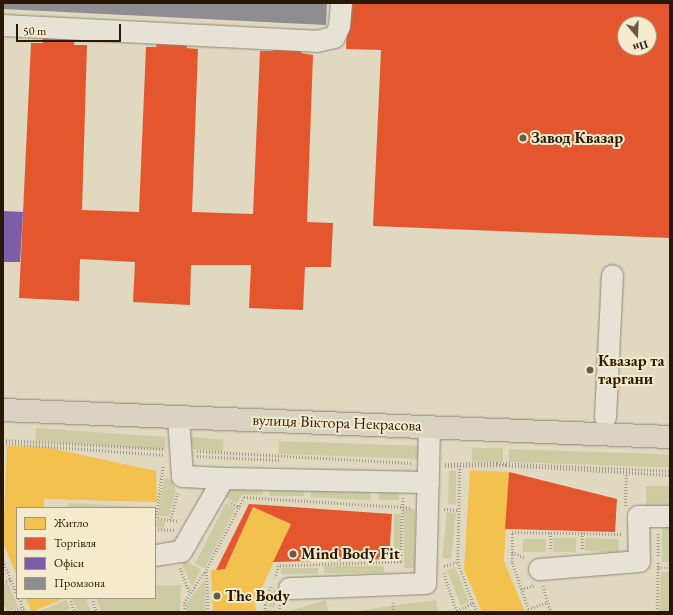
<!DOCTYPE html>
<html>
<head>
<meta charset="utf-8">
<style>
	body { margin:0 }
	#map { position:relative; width:673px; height:615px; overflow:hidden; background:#e1d8c0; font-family:"EB Garamond",serif }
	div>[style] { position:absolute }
	.green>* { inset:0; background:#cdcba2; transform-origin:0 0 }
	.homes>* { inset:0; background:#f2c14e }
	.shops>* { inset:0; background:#e4572e }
	.offices>* { inset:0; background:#7b5ea7 }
	.industry>* { inset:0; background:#8d8d92 }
	.path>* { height:2.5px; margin-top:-1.25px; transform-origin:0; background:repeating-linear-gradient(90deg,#a19c91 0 1px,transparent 0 3px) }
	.roads { filter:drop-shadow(0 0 1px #8f8878) drop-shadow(0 0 1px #8f8878) }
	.minor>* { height:21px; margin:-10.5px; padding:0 10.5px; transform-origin:10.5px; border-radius:10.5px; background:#e7e2d6 }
	.major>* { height:22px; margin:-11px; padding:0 11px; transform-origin:11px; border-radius:11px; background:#dad3c2 }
	.dots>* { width:11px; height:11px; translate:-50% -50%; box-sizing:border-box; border:2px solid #f4eace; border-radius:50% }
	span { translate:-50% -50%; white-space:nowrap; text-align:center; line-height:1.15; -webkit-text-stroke:4px #f4eace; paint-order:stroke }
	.poi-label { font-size:16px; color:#281804; font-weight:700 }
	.left { translate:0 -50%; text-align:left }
	.street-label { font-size:16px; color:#281804 }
	.frame { position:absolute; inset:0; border:4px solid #281804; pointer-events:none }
	.legend { position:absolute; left:16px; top:507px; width:140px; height:92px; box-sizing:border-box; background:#f4eace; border:1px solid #a2967d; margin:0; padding:5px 7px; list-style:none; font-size:12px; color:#281804 }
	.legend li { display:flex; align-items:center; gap:8px; height:20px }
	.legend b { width:20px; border:1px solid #a2967d }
	.north { position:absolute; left:617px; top:16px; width:40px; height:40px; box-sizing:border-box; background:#f4eace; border:1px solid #a2967d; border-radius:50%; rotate:161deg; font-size:11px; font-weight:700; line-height:16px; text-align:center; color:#281804 }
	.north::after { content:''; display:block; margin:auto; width:14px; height:18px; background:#695b46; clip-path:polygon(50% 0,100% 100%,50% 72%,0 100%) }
	.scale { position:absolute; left:16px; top:24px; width:105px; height:18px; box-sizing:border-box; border:2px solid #281804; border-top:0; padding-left:5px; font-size:12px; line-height:14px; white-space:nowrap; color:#281804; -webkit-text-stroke:3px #f4eace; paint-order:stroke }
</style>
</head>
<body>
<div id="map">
	<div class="green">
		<div style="left:36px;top:428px;width:130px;height:13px;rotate:4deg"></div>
		<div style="left:185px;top:436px;width:39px;height:12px;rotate:6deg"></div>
		<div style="left:279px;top:441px;width:146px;height:13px;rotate:2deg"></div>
		<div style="left:472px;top:448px;width:31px;height:14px"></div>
		<div style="left:509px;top:449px;width:161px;height:13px;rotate:2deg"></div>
		<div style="clip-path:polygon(449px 471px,456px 471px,456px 505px,448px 504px)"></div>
		<div style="clip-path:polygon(164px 478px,172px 480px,176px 492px,169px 516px,158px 516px)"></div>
		<div style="left:670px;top:486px;width:24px;height:24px;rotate:90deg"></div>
		<div style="clip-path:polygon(230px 487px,263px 488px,263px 495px,242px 495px,237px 503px,224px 496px)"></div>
		<div style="clip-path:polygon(270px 489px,304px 490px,304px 496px,269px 496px)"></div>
		<div style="left:311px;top:490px;width:60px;height:7px;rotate:3deg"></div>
		<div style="left:379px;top:493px;width:20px;height:7px"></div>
		<div style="clip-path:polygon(68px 503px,152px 507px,68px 508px)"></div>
		<div style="left:226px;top:503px;width:11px;height:68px;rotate:27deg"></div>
		<div style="left:404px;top:509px;width:11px;height:59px"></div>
		<div style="left:447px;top:512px;width:9px;height:46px;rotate:6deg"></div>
		<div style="left:394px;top:514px;width:7px;height:46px"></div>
		<div style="left:155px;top:520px;width:10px;height:7px;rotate:6deg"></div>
		<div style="left:662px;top:526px;width:8px;height:36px"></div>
		<div style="left:553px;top:538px;width:23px;height:14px"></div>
		<div style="left:585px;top:538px;width:34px;height:13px;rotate:2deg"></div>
		<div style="left:523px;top:539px;width:23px;height:13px"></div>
		<div style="clip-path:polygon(183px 560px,201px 569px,192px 587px,182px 564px)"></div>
		<div style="left:384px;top:566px;width:7px;height:60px;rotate:90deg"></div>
		<div style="left:455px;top:567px;width:38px;height:9px;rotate:68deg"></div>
		<div style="left:318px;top:568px;width:6px;height:37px;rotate:90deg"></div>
		<div style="clip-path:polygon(661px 572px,670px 572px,670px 612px,659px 612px)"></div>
		<div style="clip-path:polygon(205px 579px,206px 612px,187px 612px,186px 604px)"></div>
		<div style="clip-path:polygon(8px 583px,18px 607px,7px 612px,3px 603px,3px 585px)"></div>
		<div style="clip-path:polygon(155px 585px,181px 585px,180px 612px,102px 612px,97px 601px,97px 598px,155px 598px)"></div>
		<div style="left:274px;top:589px;width:6px;height:18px;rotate:18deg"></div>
		<div style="clip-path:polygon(72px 598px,86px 598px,91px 612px,78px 612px)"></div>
		<div style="clip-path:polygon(66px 600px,70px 608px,61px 612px,37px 612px)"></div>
		<div style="clip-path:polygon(326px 600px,328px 612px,286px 612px)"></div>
		<div style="clip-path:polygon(436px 600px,438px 612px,351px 612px,389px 606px)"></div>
	</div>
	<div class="homes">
		<div style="clip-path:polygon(7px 446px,46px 447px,156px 471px,157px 502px,44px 499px,44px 508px,17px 508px,17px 576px,3px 543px)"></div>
		<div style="clip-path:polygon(470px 470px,509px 472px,504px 561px,525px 612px,482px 612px,464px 570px)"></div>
		<div style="clip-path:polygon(253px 507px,291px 524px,255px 603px,256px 612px,213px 612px,211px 570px,225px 569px)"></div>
		<div style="clip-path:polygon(26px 598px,65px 598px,32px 612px)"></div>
	</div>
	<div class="shops">
		<div style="clip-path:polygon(evenodd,348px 3px,670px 3px,670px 238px,373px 226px,381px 50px,346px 49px,348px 3px,625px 24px,649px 24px,649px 48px,625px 48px,625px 24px)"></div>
		<div style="clip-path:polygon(43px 38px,75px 39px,74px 45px,87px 45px,82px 210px,139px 212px,146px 47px,156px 47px,157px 43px,187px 44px,187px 48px,198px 49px,192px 212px,253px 214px,260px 51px,273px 51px,274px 47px,301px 49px,301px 53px,313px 55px,307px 222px,333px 223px,331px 267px,305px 267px,303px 310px,249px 308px,251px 265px,191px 265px,190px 305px,133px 302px,135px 262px,80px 259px,79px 301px,19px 298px,31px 43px,43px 43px)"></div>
		<div style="clip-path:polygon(509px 472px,617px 499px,615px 532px,505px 529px)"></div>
		<div style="clip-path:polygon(249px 504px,392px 514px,389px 559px,273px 562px,291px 524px,253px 507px,225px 569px,216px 570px)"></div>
	</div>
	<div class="offices">
		<div style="clip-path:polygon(3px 211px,23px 212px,20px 262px,3px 262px)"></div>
	</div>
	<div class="industry">
		<div style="clip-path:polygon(3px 3px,327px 3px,326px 25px,3px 9px)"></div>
	</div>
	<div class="path">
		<div style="left:3px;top:440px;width:161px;rotate:3.2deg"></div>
		<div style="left:3px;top:443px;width:161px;rotate:4.3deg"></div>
		<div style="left:197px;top:451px;width:215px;rotate:3.2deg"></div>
		<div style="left:197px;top:456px;width:83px;rotate:2.8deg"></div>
		<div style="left:445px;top:464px;width:52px;rotate:-1.1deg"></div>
		<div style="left:497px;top:463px;width:173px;rotate:2.6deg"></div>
		<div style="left:445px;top:466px;width:61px;rotate:-0.9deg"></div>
		<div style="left:506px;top:465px;width:164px;rotate:3.5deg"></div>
		<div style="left:460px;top:466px;width:96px;rotate:91.2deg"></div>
		<div style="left:458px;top:562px;width:44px;rotate:69.9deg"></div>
		<div style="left:403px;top:498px;width:9px;rotate:90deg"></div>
		<div style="left:403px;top:507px;width:8px;rotate:7deg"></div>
		<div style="left:229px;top:501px;width:12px;rotate:31deg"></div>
		<div style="left:625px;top:506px;width:33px;rotate:-88deg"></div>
		<div style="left:444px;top:509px;width:15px;rotate:4deg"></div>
		<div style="left:155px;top:518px;width:23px;rotate:7deg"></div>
		<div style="left:156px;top:518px;width:53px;rotate:-82.5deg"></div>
		<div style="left:170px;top:520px;width:29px;rotate:-74deg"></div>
		<div style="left:155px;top:529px;width:19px;rotate:3deg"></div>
		<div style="left:551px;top:533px;width:18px;rotate:90deg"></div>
		<div style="left:582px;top:549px;width:16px;rotate:-90deg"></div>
		<div style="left:512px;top:552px;width:15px;rotate:23deg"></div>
		<div style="left:658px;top:556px;width:23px;rotate:-90deg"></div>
		<div style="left:3px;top:561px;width:36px;rotate:67deg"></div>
		<div style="left:444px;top:566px;width:15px;rotate:-16deg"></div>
		<div style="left:180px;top:568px;width:27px;rotate:68deg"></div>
		<div style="left:658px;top:568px;width:12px"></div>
		<div style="left:444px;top:573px;width:41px;rotate:71.6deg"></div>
		<div style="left:3px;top:582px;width:8px;rotate:-14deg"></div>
		<div style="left:543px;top:586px;width:27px;rotate:73deg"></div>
		<div style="left:521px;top:589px;width:15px;rotate:-16deg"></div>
		<div style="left:19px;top:598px;width:15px;rotate:67deg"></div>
		<div style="left:70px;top:598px;width:15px;rotate:70deg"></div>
		<div style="left:92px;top:598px;width:15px;rotate:70deg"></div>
		<div style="left:393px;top:603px;width:9px;rotate:84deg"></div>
		<div style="left:528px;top:609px;width:21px;rotate:-19deg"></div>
		<div style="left:265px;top:611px;width:14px;rotate:4deg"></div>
		<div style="left:12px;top:612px;width:12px;rotate:-24deg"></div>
		<div style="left:185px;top:612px;width:9px;rotate:-96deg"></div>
		<div style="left:184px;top:603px;width:38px;rotate:-57deg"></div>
		<div style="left:208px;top:612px;width:42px;rotate:-92.7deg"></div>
		<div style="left:206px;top:570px;width:82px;rotate:-62.5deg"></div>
		<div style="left:244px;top:497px;width:159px;rotate:3.6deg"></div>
		<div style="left:403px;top:507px;width:55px;rotate:92.1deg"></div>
		<div style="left:401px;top:562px;width:122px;rotate:178.1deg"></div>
		<div style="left:279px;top:566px;width:12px;rotate:110deg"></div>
		<div style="left:265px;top:612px;width:7px;rotate:-90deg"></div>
		<div style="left:265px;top:605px;width:19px;rotate:-72deg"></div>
		<div style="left:279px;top:612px;width:9px;rotate:-84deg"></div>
		<div style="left:454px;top:612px;width:21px;rotate:-25deg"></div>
		<div style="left:473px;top:603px;width:10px;rotate:66deg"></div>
		<div style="left:529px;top:612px;width:53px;rotate:-108.8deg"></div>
		<div style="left:512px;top:562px;width:30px;rotate:-90deg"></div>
		<div style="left:512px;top:532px;width:109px;rotate:1.1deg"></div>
		<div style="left:657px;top:612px;width:51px;rotate:-88.9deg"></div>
	</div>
	<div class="roads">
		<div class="minor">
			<div style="left:3px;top:25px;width:313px;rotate:2.9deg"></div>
			<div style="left:316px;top:41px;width:18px;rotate:-13deg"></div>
			<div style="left:334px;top:37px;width:12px;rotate:-66deg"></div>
			<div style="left:339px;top:26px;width:23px;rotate:-85deg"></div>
			<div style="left:178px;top:417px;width:59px;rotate:86.1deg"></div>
			<div style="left:182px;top:476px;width:41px;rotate:2.8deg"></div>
			<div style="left:605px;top:417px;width:142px;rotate:-87.2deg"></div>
			<div style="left:155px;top:555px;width:26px;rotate:-9deg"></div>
			<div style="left:181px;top:551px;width:84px;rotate:-60.1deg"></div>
			<div style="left:223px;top:478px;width:205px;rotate:1.1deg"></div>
			<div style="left:539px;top:569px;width:100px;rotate:-4.6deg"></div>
			<div style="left:639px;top:561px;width:45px;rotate:-91.3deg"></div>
			<div style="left:638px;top:516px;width:32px"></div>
			<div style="left:289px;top:588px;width:136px;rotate:-2.1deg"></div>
			<div style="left:425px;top:583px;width:156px;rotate:-88.5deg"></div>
		</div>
		<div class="major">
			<div style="left:3px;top:410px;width:668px;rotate:2.32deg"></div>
		</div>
	</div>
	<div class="dots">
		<div style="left:523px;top:138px;background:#695b46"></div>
		<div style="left:590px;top:370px;background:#695b46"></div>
		<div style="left:293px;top:554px;background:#695b46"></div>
		<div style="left:217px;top:596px;background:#695b46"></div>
	</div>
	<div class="poi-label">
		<span class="left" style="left:531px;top:138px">Завод Квазар</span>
		<span class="left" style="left:598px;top:370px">Квазар та<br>таргани</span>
		<span class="left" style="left:301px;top:554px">Mind Body Fit</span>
		<span class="left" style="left:225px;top:596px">The Body</span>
	</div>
	<div class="street-label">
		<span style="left:337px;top:423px;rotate:2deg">вулиця Віктора Некрасова</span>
	</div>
	<div class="frame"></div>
	<ul class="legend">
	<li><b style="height:11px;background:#f2c14e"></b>Житло</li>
	<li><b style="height:11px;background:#e4572e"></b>Торгівля</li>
	<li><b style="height:11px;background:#7b5ea7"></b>Офіси</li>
	<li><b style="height:11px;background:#8d8d92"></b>Промзона</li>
	</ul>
	<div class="north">Пн</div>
	<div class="scale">50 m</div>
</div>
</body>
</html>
